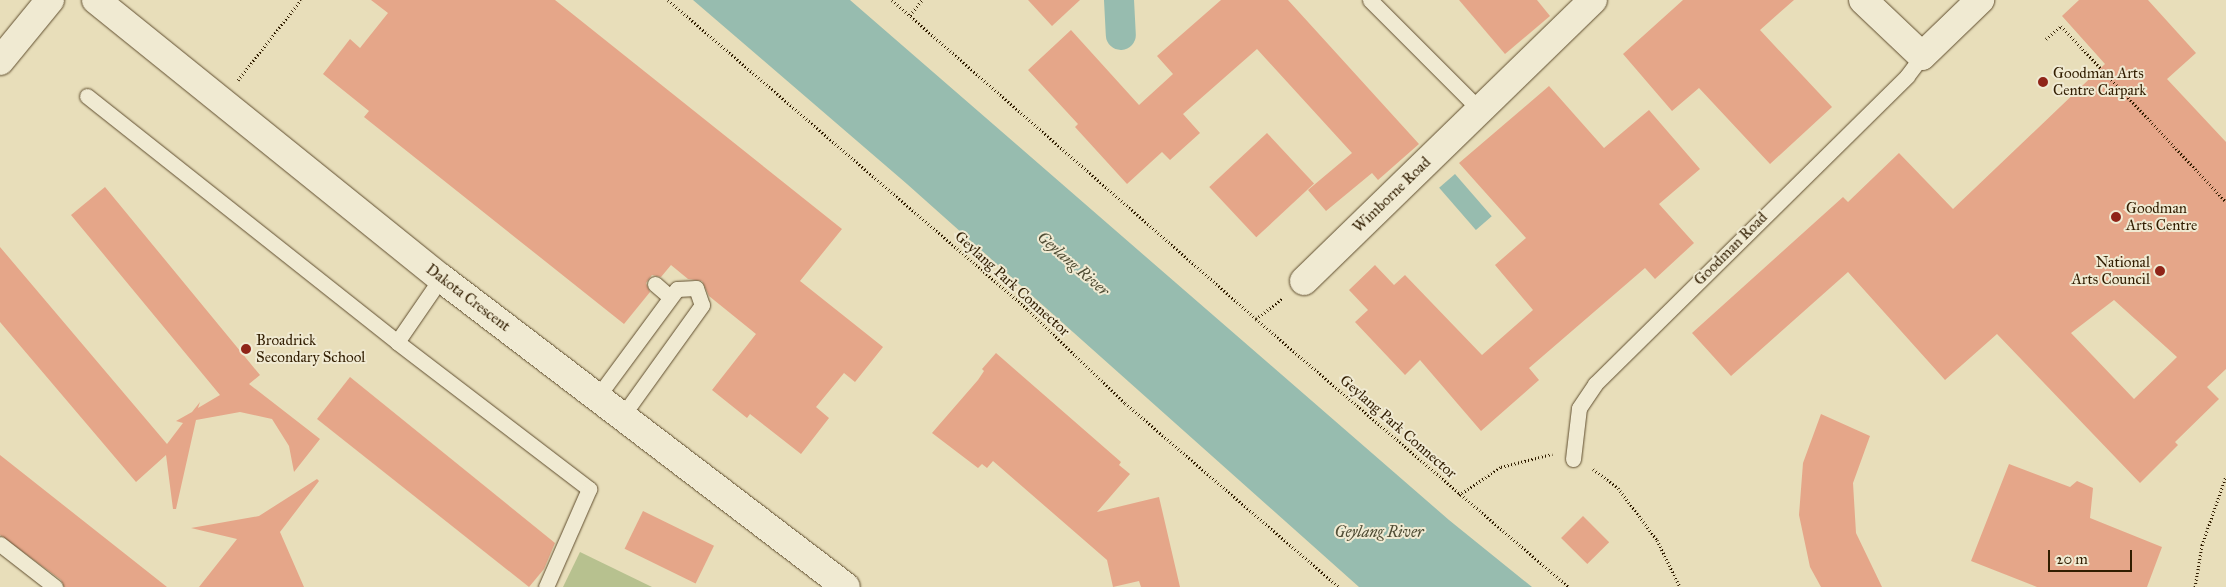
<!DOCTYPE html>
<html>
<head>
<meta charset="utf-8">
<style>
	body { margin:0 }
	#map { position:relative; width:2226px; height:587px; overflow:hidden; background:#e8deba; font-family:"IM FELL Great Primer",serif }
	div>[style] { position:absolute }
	.green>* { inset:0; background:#b7c18f }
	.water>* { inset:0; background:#97bcaf; transform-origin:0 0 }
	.canal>* { height:30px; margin:-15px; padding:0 15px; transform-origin:15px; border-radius:15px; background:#97bcaf }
	.building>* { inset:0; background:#e5a689; transform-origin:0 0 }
	.path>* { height:3px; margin-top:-1.5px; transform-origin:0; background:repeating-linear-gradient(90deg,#311d00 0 1px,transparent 0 3.5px) }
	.roads { filter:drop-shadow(0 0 1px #5f4d2e) drop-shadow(0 0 1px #5f4d2e) }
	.lane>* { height:15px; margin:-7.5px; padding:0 7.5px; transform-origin:7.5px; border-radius:7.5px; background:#f0ead2 }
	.street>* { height:28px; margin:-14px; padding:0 14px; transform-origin:14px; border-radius:14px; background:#f0ead2 }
	.dots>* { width:14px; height:14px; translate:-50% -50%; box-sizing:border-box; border:2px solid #f0ead2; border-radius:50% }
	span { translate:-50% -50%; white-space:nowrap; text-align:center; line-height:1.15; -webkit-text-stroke:4px #f0ead2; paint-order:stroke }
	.poi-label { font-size:15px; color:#311d00 }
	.left { translate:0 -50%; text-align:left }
	.right { translate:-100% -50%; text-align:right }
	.street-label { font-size:15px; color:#311d00 }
	.water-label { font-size:16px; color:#504d35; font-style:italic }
	.scale { position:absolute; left:2048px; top:550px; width:84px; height:22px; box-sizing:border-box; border:2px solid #311d00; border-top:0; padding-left:6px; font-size:15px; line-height:18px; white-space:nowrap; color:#311d00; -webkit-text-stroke:4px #f0ead2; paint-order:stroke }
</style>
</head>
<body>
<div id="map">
	<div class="green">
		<div style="clip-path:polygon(580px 552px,652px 587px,563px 587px)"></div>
	</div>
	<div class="water">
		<div style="clip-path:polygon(693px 0,850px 0,1449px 520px,1532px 587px,1359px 587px,907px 184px)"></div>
		<div style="left:1455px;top:174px;width:56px;height:21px;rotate:49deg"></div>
	</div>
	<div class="canal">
		<div style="left:1119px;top:0;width:35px;rotate:87deg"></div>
	</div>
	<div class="building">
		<div style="clip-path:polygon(371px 0,555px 0,842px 229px,800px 281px,883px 347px,855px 382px,844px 373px,816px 407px,829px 418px,801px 454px,750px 414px,747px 418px,712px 390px,756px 334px,709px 296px,702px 281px,688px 279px,671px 265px,661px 277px,652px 275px,646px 283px,650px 292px,624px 324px,364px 117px,369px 111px,323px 74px,350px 39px,360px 48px,388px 13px)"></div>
		<div style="clip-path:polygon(1028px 0,1080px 0,1052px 26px)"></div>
		<div style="clip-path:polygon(1221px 0,1288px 0,1419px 144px,1378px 180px,1372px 173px,1326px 211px,1308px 190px,1352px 153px,1257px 49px,1183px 114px,1200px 133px,1170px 160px,1162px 152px,1127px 184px,1075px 127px,1078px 124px,1028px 70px,1071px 30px,1139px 105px,1173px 74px,1157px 56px)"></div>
		<div style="clip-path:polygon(1459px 0,1537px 0,1550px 16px,1505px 54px)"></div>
		<div style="clip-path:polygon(1683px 0,1794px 0,1760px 30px,1832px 107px,1770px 164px,1699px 88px,1672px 111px,1623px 54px)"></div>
		<div style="clip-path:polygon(evenodd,2079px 0,2148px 0,2196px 53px,2167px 79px,2226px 142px,2226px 369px,2207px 387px,2219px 399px,2175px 442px,2178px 445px,2140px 483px,1997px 334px,1945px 380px,1848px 272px,1731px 376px,1692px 333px,1843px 197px,1848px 202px,1899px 153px,1953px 209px,2105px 64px,2062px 16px,2079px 0,2114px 300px,2177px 357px,2134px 399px,2071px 333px,2114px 300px)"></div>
		<div style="clip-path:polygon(1549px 86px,1604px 148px,1649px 110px,1700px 169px,1659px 204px,1694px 243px,1655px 279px,1645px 268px,1529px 368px,1539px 380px,1481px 431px,1420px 360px,1405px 375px,1355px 322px,1368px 310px,1349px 290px,1375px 265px,1394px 285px,1405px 275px,1482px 355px,1533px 310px,1495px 265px,1526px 238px,1459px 163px)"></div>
		<div style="left:1267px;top:133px;width:69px;height:79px;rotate:47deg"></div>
		<div style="clip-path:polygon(105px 187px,260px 375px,249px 384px,320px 439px,294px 472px,289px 446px,272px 419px,240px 412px,196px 420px,176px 509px,173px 509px,166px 455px,136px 482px,0 322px,0 247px,167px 444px,183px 423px,176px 421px,192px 412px,200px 402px,198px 408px,220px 395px,71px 215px)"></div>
		<div style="clip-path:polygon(996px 353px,1121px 462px,1119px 465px,1130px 474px,1097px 512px,1159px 497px,1180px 587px,1141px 587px,1139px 581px,1113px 587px,1107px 560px,993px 461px,987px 468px,982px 464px,978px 468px,932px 433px,978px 380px,984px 371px,982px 369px)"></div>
		<div style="clip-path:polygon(350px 377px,555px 543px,544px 569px,529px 587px,317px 419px)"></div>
		<div style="clip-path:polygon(1821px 414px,1870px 436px,1853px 483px,1856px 533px,1882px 587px,1821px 587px,1810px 567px,1799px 515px,1803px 463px)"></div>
		<div style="clip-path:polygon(0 455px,167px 587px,64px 587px,61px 580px,0 535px)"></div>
		<div style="clip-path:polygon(2009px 464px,2070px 487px,2077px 481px,2093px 488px,2090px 518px,2162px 547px,2147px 587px,2037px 587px,1971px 561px)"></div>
		<div style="clip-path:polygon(317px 479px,319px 481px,280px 532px,304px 587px,199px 587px,237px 539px,191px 528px,259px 516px)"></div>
		<div style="left:643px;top:511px;width:79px;height:42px;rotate:26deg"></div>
		<div style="left:1583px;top:516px;width:37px;height:31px;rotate:45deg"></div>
	</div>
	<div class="path">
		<div style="left:668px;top:0;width:475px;rotate:40.7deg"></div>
		<div style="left:1028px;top:310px;width:134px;rotate:43.8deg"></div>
		<div style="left:1125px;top:403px;width:282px;rotate:40.7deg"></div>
		<div style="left:892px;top:0;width:484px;rotate:41.2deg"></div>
		<div style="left:1256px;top:319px;width:412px;rotate:40.6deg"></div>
		<div style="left:910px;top:15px;width:19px;rotate:-51deg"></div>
		<div style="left:2046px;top:39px;width:20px;rotate:-41deg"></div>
		<div style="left:2061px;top:26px;width:241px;rotate:46.8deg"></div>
		<div style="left:238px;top:80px;width:102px;rotate:-51.8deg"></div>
		<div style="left:1256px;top:319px;width:34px;rotate:-38deg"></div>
		<div style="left:1593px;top:469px;width:31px;rotate:37deg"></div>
		<div style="left:1618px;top:488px;width:65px;rotate:53.1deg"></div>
		<div style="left:1657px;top:540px;width:52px;rotate:63.9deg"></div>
		<div style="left:1459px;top:495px;width:50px;rotate:-33.7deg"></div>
		<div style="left:1501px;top:467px;width:53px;rotate:-14.3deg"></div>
		<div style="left:2195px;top:587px;width:43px;rotate:-80.5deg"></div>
		<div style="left:2202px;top:545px;width:73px;rotate:-70.8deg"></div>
	</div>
	<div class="roads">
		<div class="lane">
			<div style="left:1370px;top:0;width:156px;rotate:45deg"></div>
			<div style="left:87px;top:96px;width:396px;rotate:38.4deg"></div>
			<div style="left:397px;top:342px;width:242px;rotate:37.4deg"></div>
			<div style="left:589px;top:489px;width:107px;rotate:113.7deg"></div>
			<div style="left:655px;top:284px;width:20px;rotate:41deg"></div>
			<div style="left:397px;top:342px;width:78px;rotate:-55.5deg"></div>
			<div style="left:598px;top:396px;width:133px;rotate:-53.6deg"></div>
			<div style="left:677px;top:289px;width:19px;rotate:-3deg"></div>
			<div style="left:696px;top:288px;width:18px;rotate:71deg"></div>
			<div style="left:702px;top:305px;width:135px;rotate:125.7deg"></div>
			<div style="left:1573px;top:459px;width:51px;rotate:-83.3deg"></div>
			<div style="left:1579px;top:408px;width:29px;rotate:-56deg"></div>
			<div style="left:1595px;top:384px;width:438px;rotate:-44.6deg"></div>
			<div style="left:1907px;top:76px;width:25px;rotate:-53deg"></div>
			<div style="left:0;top:544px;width:70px;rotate:38deg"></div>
		</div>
		<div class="street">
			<div style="left:96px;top:0;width:443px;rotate:38.9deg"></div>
			<div style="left:441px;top:278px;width:509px;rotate:37.34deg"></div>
			<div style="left:1863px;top:0;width:81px;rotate:43.5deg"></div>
			<div style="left:1922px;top:56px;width:81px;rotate:-44deg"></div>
			<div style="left:0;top:61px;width:79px;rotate:-50.7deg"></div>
			<div style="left:1304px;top:281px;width:403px;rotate:-44.2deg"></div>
		</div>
	</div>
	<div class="dots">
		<div style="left:2043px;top:82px;background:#8f2418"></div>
		<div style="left:2116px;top:217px;background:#8f2418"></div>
		<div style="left:2160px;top:271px;background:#8f2418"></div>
		<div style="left:246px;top:349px;background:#8f2418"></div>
	</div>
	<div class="poi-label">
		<span class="left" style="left:2053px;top:82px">Goodman Arts<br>Centre Carpark</span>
		<span class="left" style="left:2126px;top:217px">Goodman<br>Arts Centre</span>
		<span class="right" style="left:2150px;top:271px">National<br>Arts Council</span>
		<span class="left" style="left:256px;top:349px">Broadrick<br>Secondary School</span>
	</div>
	<div class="street-label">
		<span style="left:1392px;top:195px;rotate:-44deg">Wimborne Road</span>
		<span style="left:1731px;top:249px;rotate:-45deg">Goodman Road</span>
		<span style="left:1012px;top:284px;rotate:42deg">Geylang Park Connector</span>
		<span style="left:468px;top:298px;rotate:37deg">Dakota Crescent</span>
		<span style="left:1398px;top:427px;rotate:41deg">Geylang Park Connector</span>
	</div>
	<div class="water-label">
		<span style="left:1073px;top:264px;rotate:41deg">Geylang River</span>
		<span style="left:1379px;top:532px">Geylang River</span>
	</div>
	<div class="scale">20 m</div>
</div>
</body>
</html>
